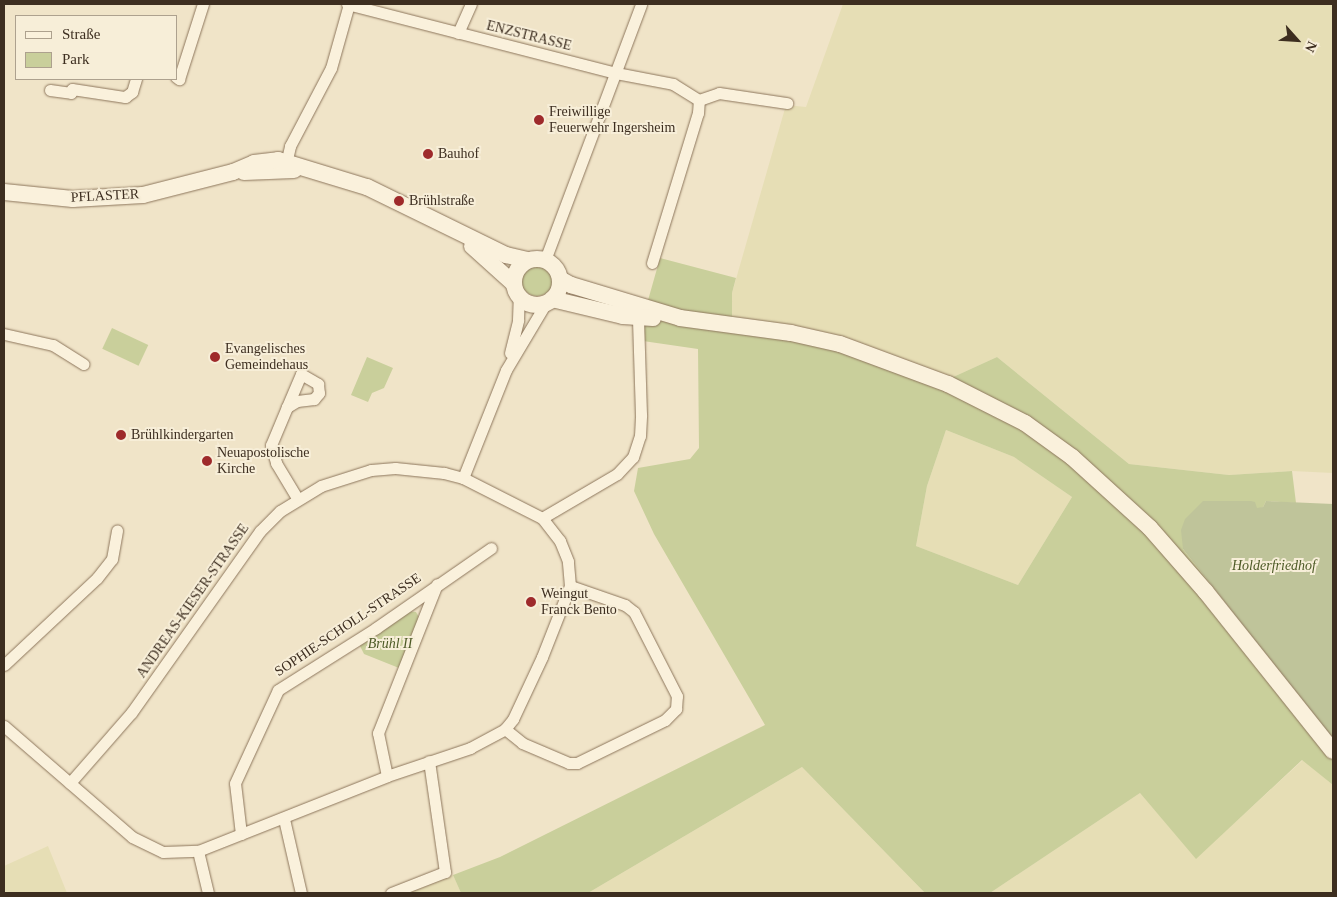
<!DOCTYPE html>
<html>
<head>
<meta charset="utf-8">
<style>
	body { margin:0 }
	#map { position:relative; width:1337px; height:897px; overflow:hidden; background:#f0e4c8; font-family:"Times New Roman",serif }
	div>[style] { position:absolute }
	.farmland>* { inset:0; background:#e6deb5 }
	.green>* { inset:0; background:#c9cf9b; transform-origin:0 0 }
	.round { border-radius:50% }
	.cemetery>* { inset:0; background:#bfc49a }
	.roads { filter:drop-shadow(0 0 1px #8d765c) drop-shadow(0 0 1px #8d765c) }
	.street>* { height:11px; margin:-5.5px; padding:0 5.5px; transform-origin:5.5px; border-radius:5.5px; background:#faf1dc }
	.secondary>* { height:16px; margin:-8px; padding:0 8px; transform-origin:8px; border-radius:8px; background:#faf1dc }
	.secondary>.ring { margin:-8px; padding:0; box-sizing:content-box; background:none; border:16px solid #faf1dc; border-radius:50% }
	.dots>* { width:14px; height:14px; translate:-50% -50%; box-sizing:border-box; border:2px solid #f7eed8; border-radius:50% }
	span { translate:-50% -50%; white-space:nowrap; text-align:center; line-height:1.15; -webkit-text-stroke:4px #f7eed8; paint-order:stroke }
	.street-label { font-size:14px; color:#3d2e20 }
	.poi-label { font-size:14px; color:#3d2e20 }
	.left { translate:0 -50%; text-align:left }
	.park-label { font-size:14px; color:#4d5a26; font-style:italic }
	.frame { position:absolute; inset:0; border:5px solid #3d2e20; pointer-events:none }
	.legend { position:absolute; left:15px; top:15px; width:162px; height:65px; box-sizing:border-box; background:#f7eed8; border:1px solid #ada18e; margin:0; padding:6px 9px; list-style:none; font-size:15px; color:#3d2e20 }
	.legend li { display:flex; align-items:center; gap:10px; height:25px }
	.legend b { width:25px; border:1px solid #ada18e }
	.north { position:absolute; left:1272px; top:15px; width:50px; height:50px; -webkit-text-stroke:4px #f7eed8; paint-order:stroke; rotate:116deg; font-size:14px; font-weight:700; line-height:20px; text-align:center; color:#3d2e20 }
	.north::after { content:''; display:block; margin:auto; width:18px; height:22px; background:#3d2e20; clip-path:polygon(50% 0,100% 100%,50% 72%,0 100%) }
</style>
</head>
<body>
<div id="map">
	<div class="farmland">
		<div style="clip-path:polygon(843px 4px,1333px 4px,1333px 473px,1292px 471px,1229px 475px,1129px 464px,997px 357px,951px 378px,732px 317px,732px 293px,786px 105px,806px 107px)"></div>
		<div style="clip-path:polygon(946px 430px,1014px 457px,1072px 497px,1018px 585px,916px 546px,927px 486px)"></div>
		<div style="clip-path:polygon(1303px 760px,1333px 785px,1333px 893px,990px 893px,1140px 793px,1196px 858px)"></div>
		<div style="clip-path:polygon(802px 767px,925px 893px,588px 893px)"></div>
		<div style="clip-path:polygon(48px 846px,67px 893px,4px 893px,4px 866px)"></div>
		<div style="clip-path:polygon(453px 875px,461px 893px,408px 893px)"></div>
	</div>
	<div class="green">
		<div style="clip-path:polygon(evenodd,660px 258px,736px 278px,732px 293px,732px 317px,951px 378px,997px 357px,1129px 464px,1229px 475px,1292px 471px,1296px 503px,1266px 501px,1263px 507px,1183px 549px,1333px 740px,1333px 785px,1302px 760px,1196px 859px,1140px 793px,990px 893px,925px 893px,802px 767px,588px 893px,461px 893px,453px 875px,500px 857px,765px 725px,654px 534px,634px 491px,638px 468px,690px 459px,699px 448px,698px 349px,643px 341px,641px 325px,660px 258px,946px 430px,1014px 457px,1072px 497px,1018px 585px,916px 546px,927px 486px,946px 430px)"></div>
		<div class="round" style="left:521px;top:264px;width:32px;height:32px"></div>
		<div style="left:112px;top:328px;width:40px;height:23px;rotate:25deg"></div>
		<div style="clip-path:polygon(367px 357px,393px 368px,384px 388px,372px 393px,368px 402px,351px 395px)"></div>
		<div style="clip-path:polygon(407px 611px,416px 612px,420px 619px,399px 668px,364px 654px,359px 644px)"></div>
	</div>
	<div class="cemetery">
		<div style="clip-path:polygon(1203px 501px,1251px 501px,1255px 502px,1257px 508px,1263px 507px,1266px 501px,1333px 504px,1333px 740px,1183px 549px,1181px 530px,1185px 519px)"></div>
	</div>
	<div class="roads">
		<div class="street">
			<div style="left:347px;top:4px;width:278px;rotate:14.4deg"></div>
			<div style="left:616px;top:73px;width:58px;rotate:10.9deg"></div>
			<div style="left:673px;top:84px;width:31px;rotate:32deg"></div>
			<div style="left:458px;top:33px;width:32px;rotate:-66deg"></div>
			<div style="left:176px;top:77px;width:4px;rotate:34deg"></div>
			<div style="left:179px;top:79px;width:79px;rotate:-72.3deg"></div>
			<div style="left:50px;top:90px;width:21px;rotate:8deg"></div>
			<div style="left:71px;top:93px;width:4px;rotate:-76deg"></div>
			<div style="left:72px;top:89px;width:54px;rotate:8.6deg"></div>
			<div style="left:125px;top:97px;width:9px;rotate:-36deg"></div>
			<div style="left:132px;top:92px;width:14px;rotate:-73deg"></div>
			<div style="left:699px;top:100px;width:21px;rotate:-19deg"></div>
			<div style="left:719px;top:93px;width:69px;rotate:8.4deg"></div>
			<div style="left:285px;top:168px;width:23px;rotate:-77deg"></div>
			<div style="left:290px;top:146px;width:88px;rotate:-62.3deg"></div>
			<div style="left:331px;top:68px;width:66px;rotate:-74.3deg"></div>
			<div style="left:545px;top:260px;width:273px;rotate:-69.4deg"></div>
			<div style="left:652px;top:263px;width:157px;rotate:-73deg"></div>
			<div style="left:698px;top:113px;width:13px;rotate:-86deg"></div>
			<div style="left:4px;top:334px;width:50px;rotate:12.7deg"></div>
			<div style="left:53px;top:345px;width:36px;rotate:32deg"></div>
			<div style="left:510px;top:353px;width:34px;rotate:-76deg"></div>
			<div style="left:518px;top:320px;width:23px;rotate:-88deg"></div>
			<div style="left:287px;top:407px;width:36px;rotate:-67deg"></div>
			<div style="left:301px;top:374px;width:20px;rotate:30deg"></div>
			<div style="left:318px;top:384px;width:9px;rotate:84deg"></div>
			<div style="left:319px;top:393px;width:8px;rotate:130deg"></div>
			<div style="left:314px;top:399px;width:17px;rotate:173deg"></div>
			<div style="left:297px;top:401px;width:12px;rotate:149deg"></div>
			<div style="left:287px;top:407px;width:41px;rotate:112.8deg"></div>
			<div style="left:271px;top:445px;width:19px;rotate:74deg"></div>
			<div style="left:276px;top:463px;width:41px;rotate:59deg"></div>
			<div style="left:463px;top:478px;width:116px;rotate:-68.3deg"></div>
			<div style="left:506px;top:370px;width:78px;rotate:-59.2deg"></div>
			<div style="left:542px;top:518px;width:87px;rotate:-30.4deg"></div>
			<div style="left:617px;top:474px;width:23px;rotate:-47deg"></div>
			<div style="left:633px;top:457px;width:22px;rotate:-72deg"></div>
			<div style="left:640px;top:436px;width:21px;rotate:-87deg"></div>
			<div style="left:641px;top:415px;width:98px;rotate:-91.8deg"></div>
			<div style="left:4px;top:665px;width:127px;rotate:-43.1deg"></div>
			<div style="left:97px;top:578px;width:24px;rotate:-52deg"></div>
			<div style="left:112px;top:559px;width:29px;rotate:-80deg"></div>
			<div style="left:4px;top:726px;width:169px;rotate:40.9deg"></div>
			<div style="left:132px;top:837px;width:34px;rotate:26deg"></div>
			<div style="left:163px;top:852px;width:35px;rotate:-2deg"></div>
			<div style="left:198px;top:851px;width:203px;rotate:-21.6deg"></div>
			<div style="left:387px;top:776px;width:88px;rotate:-18.6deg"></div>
			<div style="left:470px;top:748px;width:40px;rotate:-28deg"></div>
			<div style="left:505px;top:729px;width:13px;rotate:-51deg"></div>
			<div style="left:513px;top:719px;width:68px;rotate:-64.9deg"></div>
			<div style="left:542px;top:657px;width:76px;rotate:-68.5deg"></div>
			<div style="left:570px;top:586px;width:25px;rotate:-95deg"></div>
			<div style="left:568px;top:561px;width:22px;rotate:-112deg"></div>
			<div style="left:560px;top:541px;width:29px;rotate:-128deg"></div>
			<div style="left:542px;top:518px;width:89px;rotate:-153.1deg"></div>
			<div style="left:463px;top:478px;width:20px;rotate:-165deg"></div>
			<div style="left:444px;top:473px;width:49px;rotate:-174.2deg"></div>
			<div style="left:395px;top:468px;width:24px;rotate:175deg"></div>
			<div style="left:371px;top:470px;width:52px;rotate:162.3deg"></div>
			<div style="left:321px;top:486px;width:48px;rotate:148.6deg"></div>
			<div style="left:280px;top:511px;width:28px;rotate:135deg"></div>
			<div style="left:260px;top:531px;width:223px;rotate:125.3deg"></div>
			<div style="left:131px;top:713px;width:93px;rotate:131.1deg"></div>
			<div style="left:505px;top:729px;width:22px;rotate:39deg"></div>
			<div style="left:522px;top:743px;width:51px;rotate:23.1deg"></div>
			<div style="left:569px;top:763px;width:8px"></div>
			<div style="left:577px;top:763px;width:98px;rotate:-26deg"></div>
			<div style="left:665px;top:720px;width:16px;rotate:-45deg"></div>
			<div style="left:676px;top:709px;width:13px;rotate:-86deg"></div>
			<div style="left:677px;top:696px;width:94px;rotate:-117.1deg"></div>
			<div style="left:634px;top:612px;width:11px;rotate:-142deg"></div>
			<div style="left:625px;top:605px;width:58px;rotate:-160.9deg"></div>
			<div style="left:387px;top:776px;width:44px;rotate:-101.8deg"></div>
			<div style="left:378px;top:733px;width:160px;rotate:-68.4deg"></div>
			<div style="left:284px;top:819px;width:76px;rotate:77.1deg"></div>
			<div style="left:241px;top:834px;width:51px;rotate:-96.7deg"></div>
			<div style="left:235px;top:783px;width:102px;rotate:-65.2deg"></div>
			<div style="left:278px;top:690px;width:116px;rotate:-32.3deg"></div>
			<div style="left:376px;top:628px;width:140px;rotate:-34.8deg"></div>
			<div style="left:198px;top:851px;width:43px;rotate:76.6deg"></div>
			<div style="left:391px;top:893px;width:58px;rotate:-21.3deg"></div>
			<div style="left:445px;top:872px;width:112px;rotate:-98.2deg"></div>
		</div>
		<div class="secondary">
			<div style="left:244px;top:172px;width:50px;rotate:-2.3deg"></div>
			<div style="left:4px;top:192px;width:69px;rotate:5.8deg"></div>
			<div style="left:73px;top:199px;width:70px;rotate:-3.3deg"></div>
			<div style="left:143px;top:195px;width:93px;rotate:-14.3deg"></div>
			<div style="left:233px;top:172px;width:23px;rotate:-23deg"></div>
			<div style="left:254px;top:163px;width:24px;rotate:-7deg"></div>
			<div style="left:278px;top:160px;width:93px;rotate:16.9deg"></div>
			<div style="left:367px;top:187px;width:155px;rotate:26.1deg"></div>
			<div style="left:506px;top:255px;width:22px;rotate:13deg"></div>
			<div style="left:472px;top:246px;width:55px;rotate:42.1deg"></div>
			<div class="ring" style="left:514px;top:259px;width:30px;height:30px"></div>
			<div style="left:560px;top:279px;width:13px;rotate:29deg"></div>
			<div style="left:571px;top:285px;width:114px;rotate:16.8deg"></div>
			<div style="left:680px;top:318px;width:112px;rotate:7.7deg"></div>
			<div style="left:791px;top:333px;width:50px;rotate:12.7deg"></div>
			<div style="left:840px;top:344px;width:115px;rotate:20.3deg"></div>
			<div style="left:948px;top:384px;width:86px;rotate:26.9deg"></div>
			<div style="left:1025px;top:423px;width:58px;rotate:35.9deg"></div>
			<div style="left:1072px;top:457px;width:105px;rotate:42.3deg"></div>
			<div style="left:1150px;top:528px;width:85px;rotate:48.8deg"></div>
			<div style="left:1206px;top:592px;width:203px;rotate:51.4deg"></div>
			<div style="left:552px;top:299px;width:73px;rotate:13.5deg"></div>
			<div style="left:623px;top:316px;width:30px;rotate:4deg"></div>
		</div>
	</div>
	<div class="dots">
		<div style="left:539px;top:120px;background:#9e2a2b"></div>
		<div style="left:428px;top:154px;background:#9e2a2b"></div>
		<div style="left:399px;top:201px;background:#9e2a2b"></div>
		<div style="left:215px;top:357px;background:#9e2a2b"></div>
		<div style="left:121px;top:435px;background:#9e2a2b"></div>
		<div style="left:207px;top:461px;background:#9e2a2b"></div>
		<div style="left:531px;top:602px;background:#9e2a2b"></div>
	</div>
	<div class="street-label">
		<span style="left:529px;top:36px;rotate:14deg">ENZSTRASSE</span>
		<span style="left:105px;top:196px;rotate:-3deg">PFLASTER</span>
		<span style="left:193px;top:601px;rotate:-55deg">ANDREAS-KIESER-STRASSE</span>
		<span style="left:348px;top:625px;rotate:-34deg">SOPHIE-SCHOLL-STRASSE</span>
	</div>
	<div class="poi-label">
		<span class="left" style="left:549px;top:120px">Freiwillige<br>Feuerwehr Ingersheim</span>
		<span class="left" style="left:438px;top:154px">Bauhof</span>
		<span class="left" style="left:409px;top:201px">Brühlstraße</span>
		<span class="left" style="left:225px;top:357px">Evangelisches<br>Gemeindehaus</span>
		<span class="left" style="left:131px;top:435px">Brühlkindergarten</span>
		<span class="left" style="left:217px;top:461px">Neuapostolische<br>Kirche</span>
		<span class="left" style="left:541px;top:602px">Weingut<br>Franck Bento</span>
	</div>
	<div class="park-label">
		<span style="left:1274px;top:566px">Holderfriedhof</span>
		<span style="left:390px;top:644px">Brühl II</span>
	</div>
	<div class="frame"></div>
	<ul class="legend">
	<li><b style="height:6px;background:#faf1dc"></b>Straße</li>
	<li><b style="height:14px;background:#c9cf9b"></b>Park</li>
	</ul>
	<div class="north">N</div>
</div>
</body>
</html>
